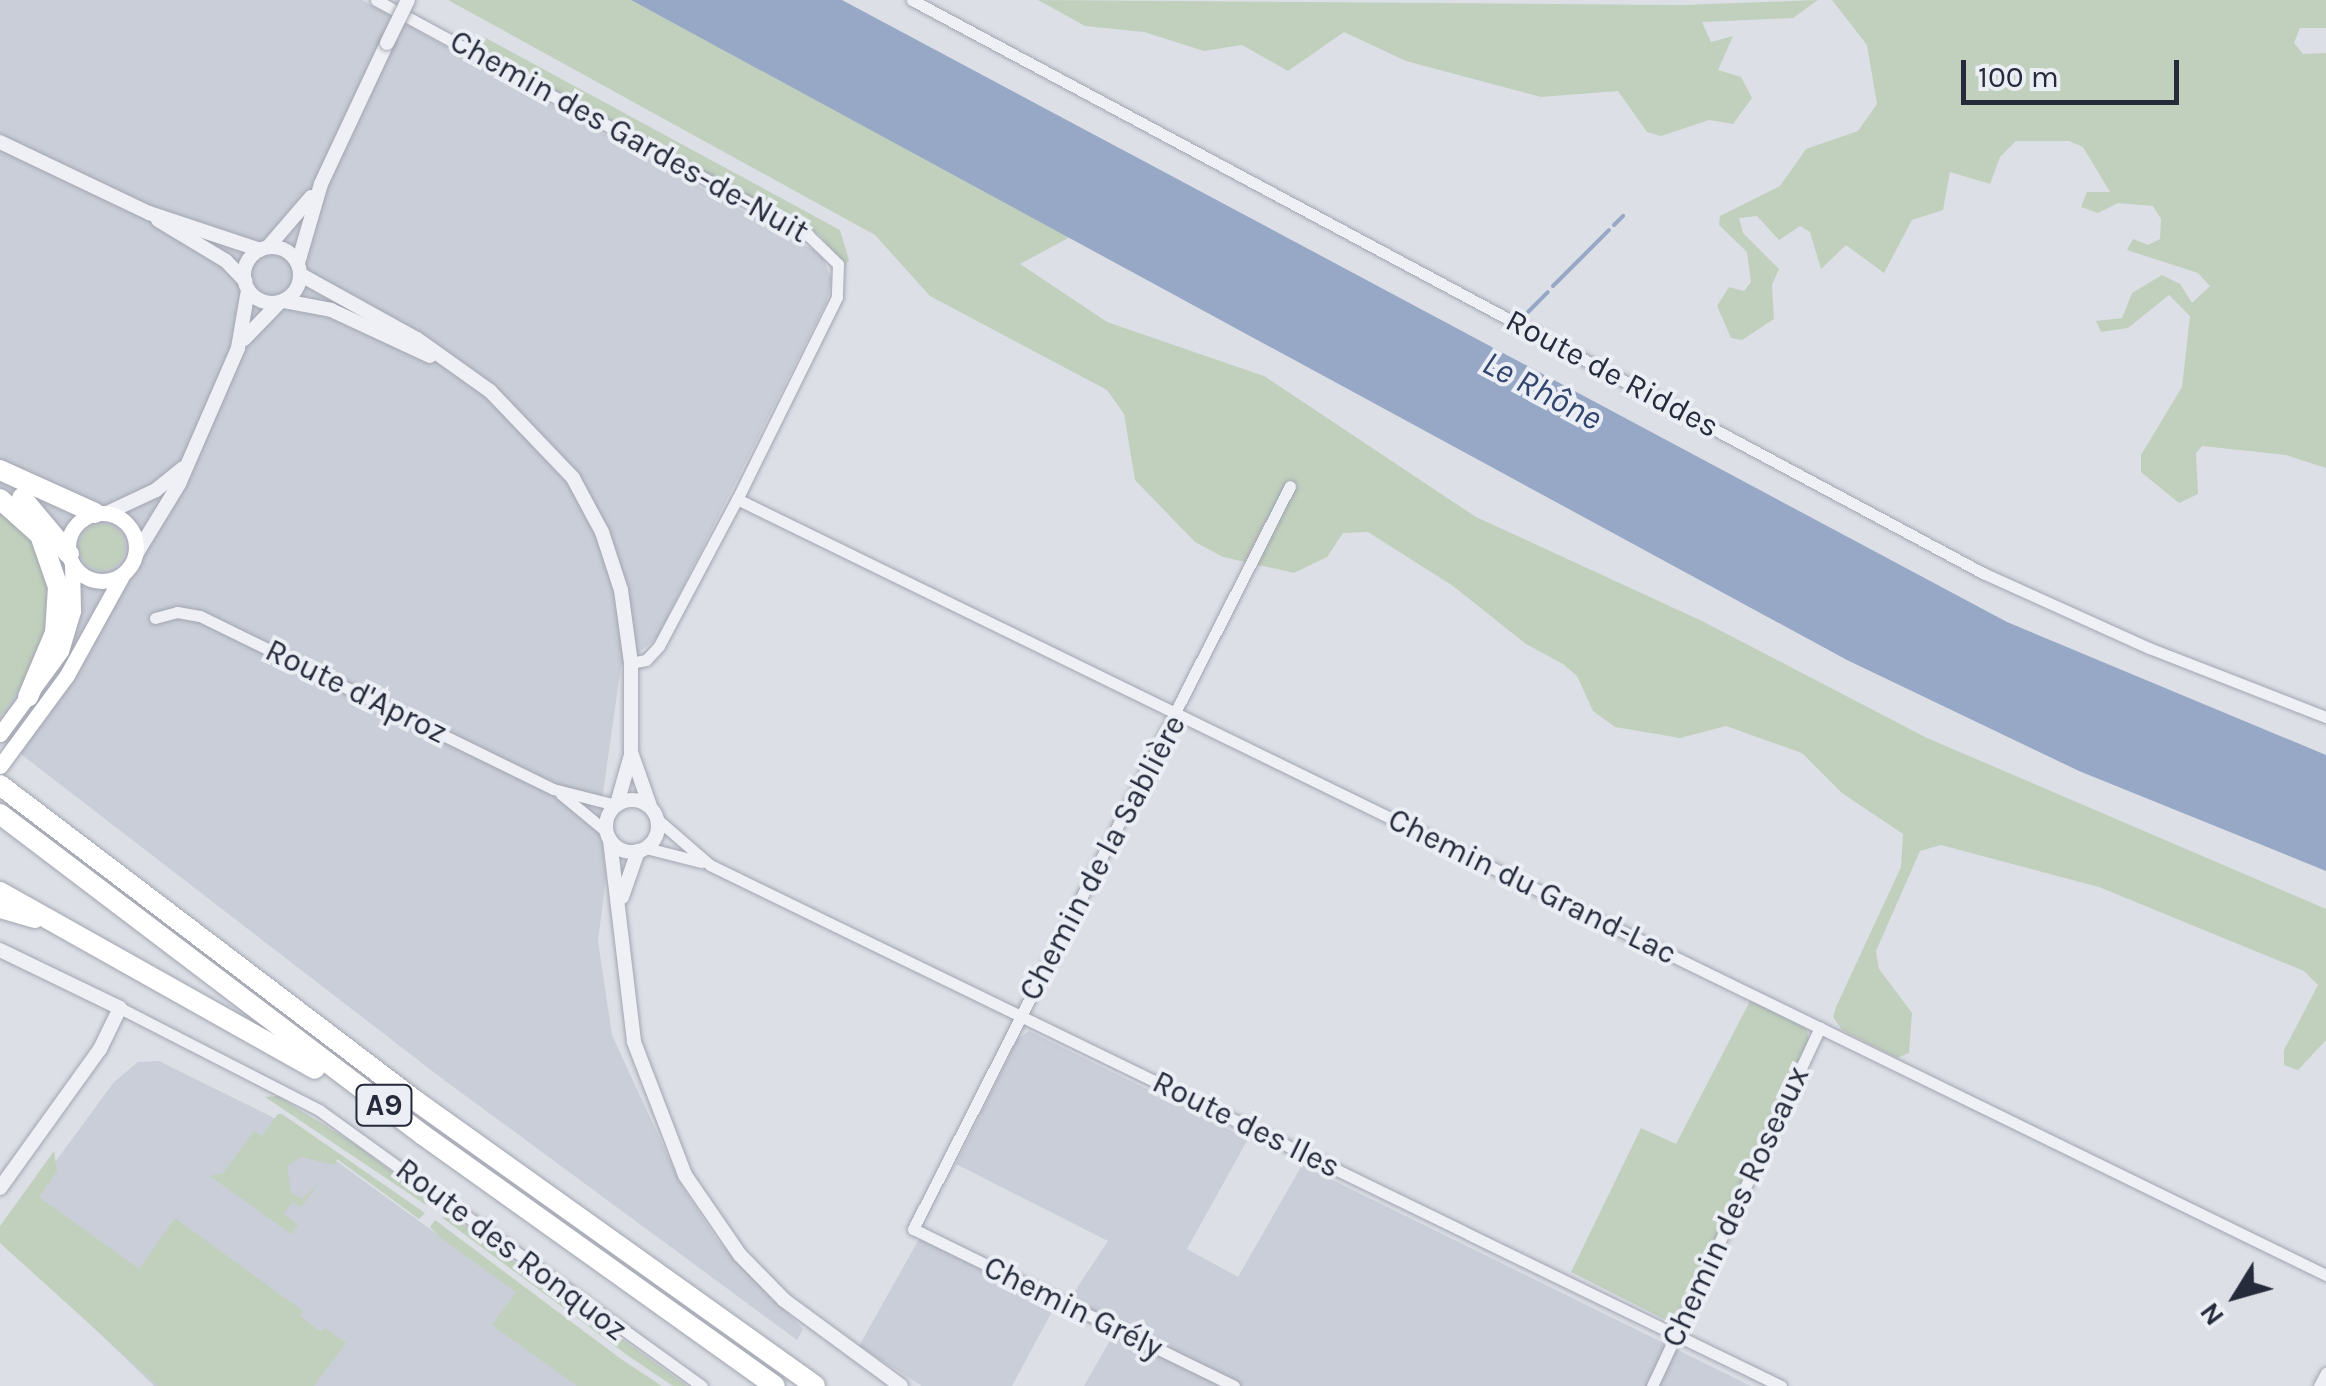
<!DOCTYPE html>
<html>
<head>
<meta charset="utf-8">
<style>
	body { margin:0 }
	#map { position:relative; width:2326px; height:1386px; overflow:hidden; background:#dcdfe6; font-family:Karla,sans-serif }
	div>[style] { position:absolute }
	.built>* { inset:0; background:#caced8 }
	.green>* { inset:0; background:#c0d0bd }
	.round { border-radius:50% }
	.water>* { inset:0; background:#97a8c6 }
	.stream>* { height:4px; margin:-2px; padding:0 2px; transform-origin:2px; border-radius:2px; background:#97a8c6 }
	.roads { filter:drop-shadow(0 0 2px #a2a5b0) drop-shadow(0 0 2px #a2a5b0) }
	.minor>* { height:11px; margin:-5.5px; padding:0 5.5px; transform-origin:5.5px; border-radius:5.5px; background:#eff0f5 }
	.tertiary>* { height:14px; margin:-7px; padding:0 7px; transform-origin:7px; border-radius:7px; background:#eff0f5 }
	.tertiary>.ring { margin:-7px; padding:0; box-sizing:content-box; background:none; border:14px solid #eff0f5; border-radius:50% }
	.secondary>* { height:15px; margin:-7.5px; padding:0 7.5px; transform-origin:7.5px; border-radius:7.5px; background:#fff }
	.secondary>.ring { margin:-7.5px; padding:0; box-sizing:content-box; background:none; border:15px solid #fff; border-radius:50% }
	.motorway>* { height:20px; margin:-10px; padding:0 10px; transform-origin:10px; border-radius:10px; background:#fff }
	.bridges { filter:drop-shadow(0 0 2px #a2a5b0) drop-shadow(0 0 2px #a2a5b0) }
	.tertiary-bridge>* { height:14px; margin:-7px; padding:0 7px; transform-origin:7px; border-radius:7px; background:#eff0f5 }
	span { translate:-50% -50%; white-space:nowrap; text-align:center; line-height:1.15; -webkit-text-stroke:8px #ebeef4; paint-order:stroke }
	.shield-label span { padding:2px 8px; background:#ebeef4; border:2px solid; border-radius:8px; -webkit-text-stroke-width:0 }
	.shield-label { font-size:30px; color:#262b3c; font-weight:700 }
	.street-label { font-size:32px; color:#262b3c }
	.water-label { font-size:35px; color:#31456f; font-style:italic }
	.north { position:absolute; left:2186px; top:1246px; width:100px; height:100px; -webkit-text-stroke:8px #ebeef4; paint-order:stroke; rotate:233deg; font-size:28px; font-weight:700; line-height:40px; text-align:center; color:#262b3c }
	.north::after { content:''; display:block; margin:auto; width:35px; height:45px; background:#262b3c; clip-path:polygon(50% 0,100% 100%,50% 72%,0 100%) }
	.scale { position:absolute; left:1961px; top:60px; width:218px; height:45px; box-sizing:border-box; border:5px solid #262b3c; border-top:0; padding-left:12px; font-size:30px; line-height:35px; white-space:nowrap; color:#262b3c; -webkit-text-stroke:8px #ebeef4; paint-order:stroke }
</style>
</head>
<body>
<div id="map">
	<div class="built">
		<div style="clip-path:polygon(0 0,362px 0,822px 255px,832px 280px,827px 301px,657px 638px,621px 666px,600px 814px,606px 878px,598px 941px,612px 1035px,682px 1187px,718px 1241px,803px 1329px,797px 1340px,440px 1077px,0 738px)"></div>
		<div style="clip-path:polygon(1029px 1031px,1248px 1139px,1187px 1249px,1238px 1277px,1302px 1165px,1751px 1386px,1084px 1386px,1113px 1335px,1054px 1308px,1012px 1386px,922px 1386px,859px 1346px,919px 1239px,1049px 1303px,1069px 1300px,1108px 1241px,956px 1164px,1017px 1040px)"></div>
		<div style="clip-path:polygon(159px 1061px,284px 1123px,646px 1386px,154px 1386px,0 1237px,114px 1082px,138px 1062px)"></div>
	</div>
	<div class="green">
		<div style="clip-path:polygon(448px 0,631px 0,1070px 237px,1020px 264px,1107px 322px,1264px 376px,1476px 517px,1702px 621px,1927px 738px,2326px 909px,2326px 1040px,2298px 1070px,2284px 1065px,2284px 1050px,2318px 985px,2304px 971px,2099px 887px,1941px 845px,1920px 851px,1876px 951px,1879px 969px,1912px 1013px,1909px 1053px,1897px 1058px,1842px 1030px,1833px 1017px,1836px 1007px,1901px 867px,1903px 834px,1842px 793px,1802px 753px,1726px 726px,1680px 738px,1615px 727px,1593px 711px,1577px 676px,1563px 664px,1526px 644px,1453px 586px,1368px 532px,1343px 533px,1327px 557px,1294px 573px,1223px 557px,1195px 542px,1135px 480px,1124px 414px,1107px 390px,930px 296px,875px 235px)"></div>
		<div style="clip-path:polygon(1038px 0,1682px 5px,1818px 0,1793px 18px,1702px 22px,1711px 42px,1733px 36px,1718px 70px,1741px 77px,1752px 98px,1733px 124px,1709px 120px,1661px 136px,1647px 132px,1618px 91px,1541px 97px,1406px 61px,1344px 32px,1288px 71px,1242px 45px,1204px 51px,1144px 32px,1085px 26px)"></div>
		<div style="clip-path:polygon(1832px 0,2326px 0,2326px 28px,2300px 28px,2294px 43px,2303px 54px,2326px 53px,2326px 468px,2286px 455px,2202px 446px,2196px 453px,2198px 494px,2179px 503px,2141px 472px,2141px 455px,2182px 387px,2190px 316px,2169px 295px,2128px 328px,2101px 332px,2096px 321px,2122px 318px,2132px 293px,2162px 275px,2180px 284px,2192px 303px,2210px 286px,2198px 273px,2127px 250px,2133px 239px,2148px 245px,2160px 239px,2161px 219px,2153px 206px,2118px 203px,2098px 213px,2081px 207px,2087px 192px,2110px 192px,2083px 147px,2069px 141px,2016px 141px,2000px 157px,1990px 184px,1950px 172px,1943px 210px,1912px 220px,1884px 273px,1846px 245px,1821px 269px,1810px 232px,1800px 226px,1779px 240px,1757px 216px,1739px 218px,1743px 233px,1779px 269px,1772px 285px,1774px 319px,1742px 340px,1731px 338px,1717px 306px,1729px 287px,1744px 291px,1751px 282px,1747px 252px,1719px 225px,1720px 216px,1780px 186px,1806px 149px,1858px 131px,1877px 104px,1867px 45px)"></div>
		<div style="clip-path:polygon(451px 35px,484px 37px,840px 230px,849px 260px,844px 267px,820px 235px)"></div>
		<div style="clip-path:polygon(0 508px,39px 544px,54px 607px,35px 669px,0 716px)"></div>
		<div class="round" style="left:79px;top:524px;width:46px;height:46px"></div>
		<div style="clip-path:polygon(1751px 999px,1806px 1026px,1809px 1041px,1684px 1306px,1666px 1320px,1571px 1272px,1641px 1128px,1676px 1144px)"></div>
		<div style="clip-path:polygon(277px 1096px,355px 1144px,422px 1195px,426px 1205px,265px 1097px)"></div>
		<div style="clip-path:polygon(278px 1114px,282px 1114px,425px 1213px,419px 1219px,337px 1159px,335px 1165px,301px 1157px,287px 1166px,291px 1193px,302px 1199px,320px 1182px,301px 1207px,292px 1202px,284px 1214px,298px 1225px,291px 1234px,210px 1176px,223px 1173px,254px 1131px,262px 1136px)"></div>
		<div style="clip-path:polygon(54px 1151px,57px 1171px,39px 1197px,139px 1269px,175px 1218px,303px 1311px,300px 1316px,321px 1332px,325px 1328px,346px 1343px,314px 1386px,158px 1386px,0 1243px,0 1226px)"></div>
		<div style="clip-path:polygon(441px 1217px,455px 1219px,687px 1386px,673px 1386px,627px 1355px)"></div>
		<div style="clip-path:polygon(435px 1220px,621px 1359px,662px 1386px,577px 1386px,492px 1325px,516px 1292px,441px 1238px,430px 1227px)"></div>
	</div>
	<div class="water">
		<div style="clip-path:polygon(631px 0,842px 0,2007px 622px,2326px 755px,2326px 871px,2079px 771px,1847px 660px)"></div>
	</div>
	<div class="stream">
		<div style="left:1614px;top:225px;width:13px;rotate:-45deg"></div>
		<div style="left:1553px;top:286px;width:79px;rotate:-45deg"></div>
		<div style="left:1528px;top:312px;width:28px;rotate:-45deg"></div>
	</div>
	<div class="roads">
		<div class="minor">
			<div style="left:376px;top:0;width:492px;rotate:28.5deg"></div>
			<div style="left:808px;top:235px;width:42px;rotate:44deg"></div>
			<div style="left:838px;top:264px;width:33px;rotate:92deg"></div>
			<div style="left:837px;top:297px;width:225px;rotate:116.3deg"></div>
			<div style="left:737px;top:499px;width:166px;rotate:118deg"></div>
			<div style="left:659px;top:646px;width:19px;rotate:133deg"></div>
			<div style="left:646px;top:660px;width:15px;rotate:169deg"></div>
			<div style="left:912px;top:0;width:1215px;rotate:28.15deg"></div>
			<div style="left:1983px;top:573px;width:182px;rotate:24.3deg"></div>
			<div style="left:2149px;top:648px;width:190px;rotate:21.3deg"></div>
			<div style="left:737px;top:499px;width:1768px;rotate:26.03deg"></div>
			<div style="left:155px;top:618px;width:23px;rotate:-15deg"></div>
			<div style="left:177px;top:612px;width:23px;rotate:10deg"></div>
			<div style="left:200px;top:616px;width:393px;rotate:26.1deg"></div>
			<div style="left:553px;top:789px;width:65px;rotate:14.3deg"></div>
			<div style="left:561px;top:794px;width:60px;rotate:39.6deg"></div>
			<div style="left:658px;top:820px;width:69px;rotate:40.9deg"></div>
			<div style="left:710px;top:865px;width:1191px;rotate:25.94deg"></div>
			<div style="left:646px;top:848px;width:57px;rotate:14.3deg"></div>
			<div style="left:120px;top:1008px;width:224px;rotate:27.1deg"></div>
			<div style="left:319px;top:1110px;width:472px;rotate:35.8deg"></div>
			<div style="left:1234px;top:1386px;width:357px;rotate:-153.9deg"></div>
			<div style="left:913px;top:1229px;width:833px;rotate:-63.1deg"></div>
			<div style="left:1652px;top:1386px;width:396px;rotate:-64.9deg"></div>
			<div style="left:2319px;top:1386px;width:15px;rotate:-62deg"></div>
		</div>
		<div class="tertiary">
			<div style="left:0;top:142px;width:165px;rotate:25.5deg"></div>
			<div style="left:149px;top:213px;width:117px;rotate:18.4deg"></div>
			<div style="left:158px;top:220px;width:79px;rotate:31.1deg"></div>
			<div style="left:226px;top:261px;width:28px;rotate:46deg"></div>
			<div class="ring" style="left:244px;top:247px;width:42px;height:42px"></div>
			<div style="left:268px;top:247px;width:66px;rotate:-49.3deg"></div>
			<div style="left:298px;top:263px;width:82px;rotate:-73.8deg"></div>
			<div style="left:321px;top:184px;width:156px;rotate:-64.9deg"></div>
			<div style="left:301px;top:275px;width:132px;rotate:28.9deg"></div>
			<div style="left:417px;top:339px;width:90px;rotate:35.5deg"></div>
			<div style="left:490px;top:391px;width:120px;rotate:46.3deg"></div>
			<div style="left:573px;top:478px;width:61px;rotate:61.8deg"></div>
			<div style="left:602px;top:532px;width:61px;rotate:71.9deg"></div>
			<div style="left:621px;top:590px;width:74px;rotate:82.2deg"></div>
			<div style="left:631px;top:663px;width:89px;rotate:90deg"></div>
			<div style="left:631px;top:752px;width:57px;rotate:70.6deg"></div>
			<div style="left:284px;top:301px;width:48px;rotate:10.8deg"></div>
			<div style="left:331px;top:310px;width:109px;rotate:24.9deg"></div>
			<div style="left:244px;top:339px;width:50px;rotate:-45.8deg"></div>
			<div style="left:107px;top:513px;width:54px;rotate:-25.1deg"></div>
			<div style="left:156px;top:490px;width:35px;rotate:-39deg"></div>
			<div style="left:135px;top:556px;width:84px;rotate:-58.6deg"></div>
			<div style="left:179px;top:484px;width:148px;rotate:-66.5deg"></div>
			<div style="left:238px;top:348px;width:59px;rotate:-80.2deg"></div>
			<div class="ring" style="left:606px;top:800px;width:38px;height:38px"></div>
			<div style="left:617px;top:804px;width:48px;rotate:-74.2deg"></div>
			<div style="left:610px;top:840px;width:203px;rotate:83.2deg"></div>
			<div style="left:634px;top:1042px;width:142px;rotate:69deg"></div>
			<div style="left:685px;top:1175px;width:97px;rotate:55.5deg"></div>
			<div style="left:740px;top:1255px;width:63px;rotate:45.6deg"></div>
			<div style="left:784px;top:1300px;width:145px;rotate:36.3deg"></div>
			<div style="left:622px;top:897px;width:49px;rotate:-70.8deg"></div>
			<div style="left:0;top:950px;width:133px;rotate:25.8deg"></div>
			<div style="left:120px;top:1008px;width:46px;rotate:116deg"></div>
			<div style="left:100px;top:1049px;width:171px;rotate:125.7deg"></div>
		</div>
		<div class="secondary">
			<div class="ring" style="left:68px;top:513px;width:53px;height:53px"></div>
			<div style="left:0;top:734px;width:103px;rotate:-53.7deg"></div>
			<div style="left:61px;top:651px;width:42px;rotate:-73.3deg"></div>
			<div style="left:73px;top:611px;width:48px;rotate:-91.2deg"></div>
			<div style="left:0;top:766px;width:113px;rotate:-53.6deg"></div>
			<div style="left:67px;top:675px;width:115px;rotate:-61deg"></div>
		</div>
		<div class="motorway">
			<div style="left:0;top:470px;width:104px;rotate:24.4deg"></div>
			<div style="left:22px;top:498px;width:73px;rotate:50deg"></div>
			<div style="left:0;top:499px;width:54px;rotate:42deg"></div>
			<div style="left:40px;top:535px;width:55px;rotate:70.9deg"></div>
			<div style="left:58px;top:587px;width:46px;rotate:93.7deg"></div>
			<div style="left:55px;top:633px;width:69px;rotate:112.9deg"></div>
			<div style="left:0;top:785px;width:522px;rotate:37.22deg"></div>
			<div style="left:416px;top:1101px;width:490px;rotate:35.5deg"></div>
			<div style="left:0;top:814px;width:531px;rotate:37.19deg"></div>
			<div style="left:423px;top:1135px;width:432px;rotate:35.5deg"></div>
			<div style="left:0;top:892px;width:361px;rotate:29.3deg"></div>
			<div style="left:0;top:908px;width:36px;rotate:16deg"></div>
		</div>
	</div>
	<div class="bridges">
		<div class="tertiary-bridge">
			<div style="left:387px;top:43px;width:48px;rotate:-64deg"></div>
		</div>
	</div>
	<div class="shield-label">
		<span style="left:384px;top:1105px">A9</span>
	</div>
	<div class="street-label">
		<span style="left:629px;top:137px;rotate:29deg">Chemin des Gardes-de-Nuit</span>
		<span style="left:1612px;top:374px;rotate:28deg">Route de Riddes</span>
		<span style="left:356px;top:692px;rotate:26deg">Route d'Aproz</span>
		<span style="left:1103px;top:858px;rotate:-62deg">Chemin de la Sablière</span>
		<span style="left:1532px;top:887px;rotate:26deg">Chemin du Grand-Lac</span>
		<span style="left:1246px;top:1125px;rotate:26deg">Route des Iles</span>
		<span style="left:1736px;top:1207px;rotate:-65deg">Chemin des Roseaux</span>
		<span style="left:511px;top:1250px;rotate:37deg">Route des Ronquoz</span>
		<span style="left:1073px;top:1308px;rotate:26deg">Chemin Grély</span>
	</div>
	<div class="water-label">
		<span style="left:1542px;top:391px;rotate:28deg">Le Rhône</span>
	</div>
	<div class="north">N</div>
	<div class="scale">100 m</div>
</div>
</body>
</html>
